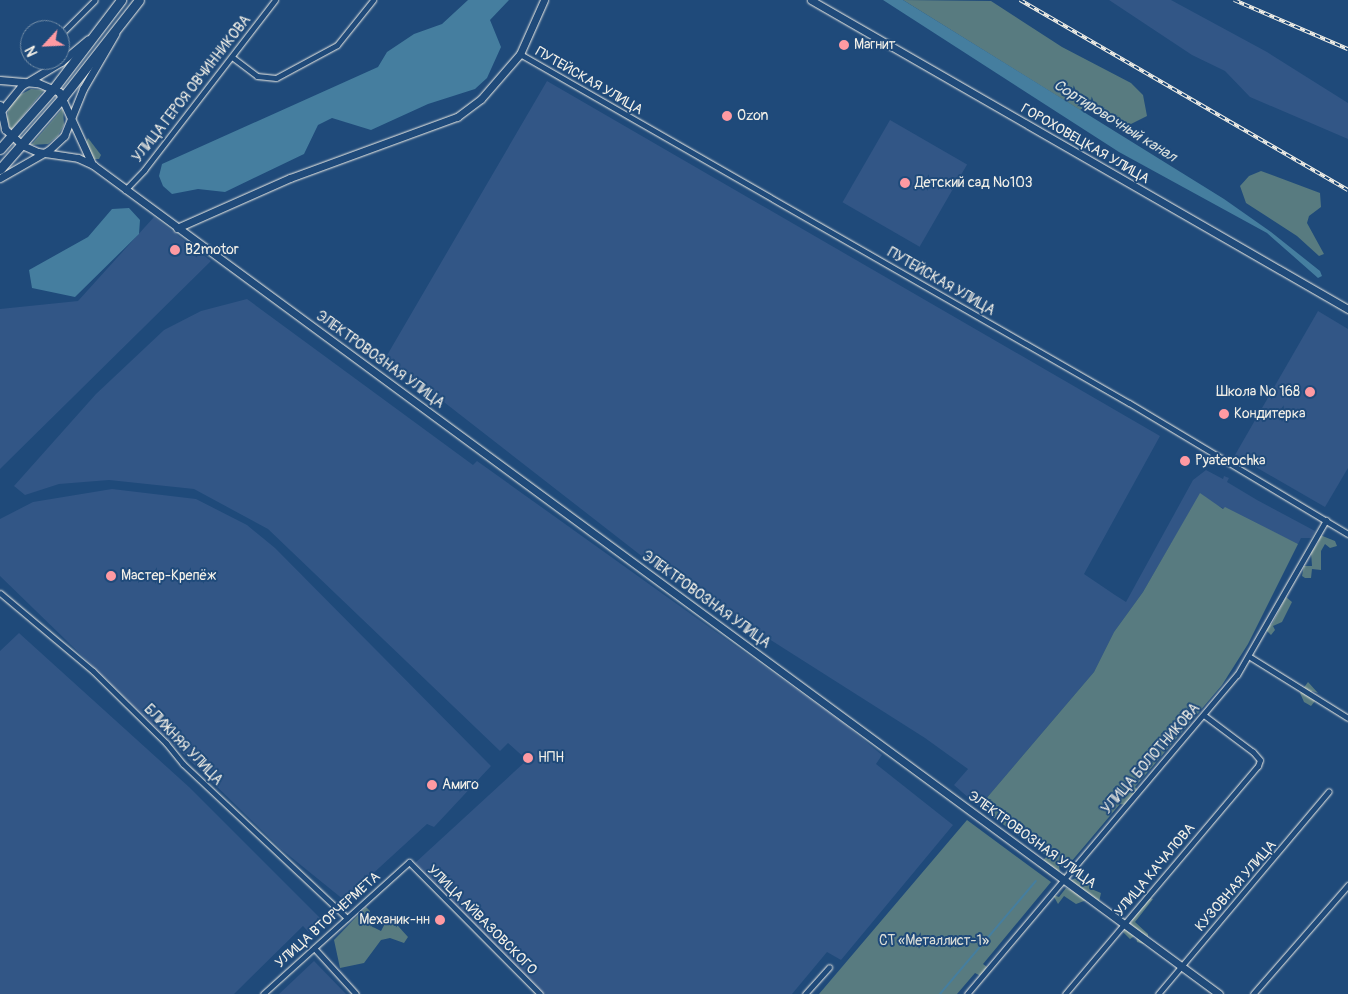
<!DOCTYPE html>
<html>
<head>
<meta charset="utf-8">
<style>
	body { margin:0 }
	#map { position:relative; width:1348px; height:994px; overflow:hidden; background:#1f4a7a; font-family:Pangolin,sans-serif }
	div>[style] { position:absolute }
	.built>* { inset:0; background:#325686; transform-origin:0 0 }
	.green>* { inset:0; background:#587b80 }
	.water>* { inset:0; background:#457e9f }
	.stream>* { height:2px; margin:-1px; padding:0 1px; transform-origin:1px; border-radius:1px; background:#457e9f }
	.roads { filter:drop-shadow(0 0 1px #f4f1e8) drop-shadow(0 0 1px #f4f1e8) }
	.minor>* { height:5px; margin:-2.5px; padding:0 2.5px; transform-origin:2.5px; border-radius:2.5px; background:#1f4a7a }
	.tertiary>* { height:7px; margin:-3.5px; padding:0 3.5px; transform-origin:3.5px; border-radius:3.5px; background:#1f4a7a }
	.primary>* { height:9px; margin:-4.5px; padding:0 4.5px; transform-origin:4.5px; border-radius:4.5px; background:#1f4a7a }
	.rail>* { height:4px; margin-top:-2px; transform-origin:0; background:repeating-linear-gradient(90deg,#1f4a7a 0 5.5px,#f4f1e8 0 11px); box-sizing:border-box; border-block:1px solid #f4f1e8 }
	.dots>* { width:14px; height:14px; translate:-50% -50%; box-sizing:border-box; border:2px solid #1f4a7a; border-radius:50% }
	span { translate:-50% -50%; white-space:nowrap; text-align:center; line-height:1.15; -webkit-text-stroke:4px #1f4a7a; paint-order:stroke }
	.poi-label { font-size:14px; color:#f4f1e8 }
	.left { translate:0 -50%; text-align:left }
	.right { translate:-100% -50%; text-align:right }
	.street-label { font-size:14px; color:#f4f1e8 }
	.park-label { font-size:14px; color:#dddfd8 }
	.water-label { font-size:15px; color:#dae0dd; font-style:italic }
	.north { position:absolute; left:20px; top:20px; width:50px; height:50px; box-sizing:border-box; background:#1f4a7a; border:1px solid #748da6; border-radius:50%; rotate:245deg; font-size:14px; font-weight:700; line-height:20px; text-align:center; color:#f4f1e8 }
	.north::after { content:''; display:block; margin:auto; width:18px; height:22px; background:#ff9aa2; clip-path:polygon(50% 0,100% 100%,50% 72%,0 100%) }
</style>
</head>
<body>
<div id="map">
	<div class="built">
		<div style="clip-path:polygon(1109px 0,1171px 0,1267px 52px,1348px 103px,1348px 139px,1250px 97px,1225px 71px,1192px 55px)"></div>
		<div style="clip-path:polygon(547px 81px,1160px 436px,1084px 574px,1115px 595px,1126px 602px,1193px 480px,1206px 470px,1223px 479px,1224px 476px,1229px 478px,1227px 482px,1257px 500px,1315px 531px,1311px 538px,1301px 538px,1298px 544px,1208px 501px,1193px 506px,1143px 592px,1114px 632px,1094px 672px,979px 807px,954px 785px,968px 769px,925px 738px,657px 568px,386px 357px)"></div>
		<div style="left:890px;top:120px;width:89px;height:95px;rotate:30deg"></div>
		<div style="clip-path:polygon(154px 217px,211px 261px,0 469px,0 309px,78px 301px)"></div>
		<div style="clip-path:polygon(247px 299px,473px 465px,477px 461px,842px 722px,882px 755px,876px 764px,953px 825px,841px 960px,827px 952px,792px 994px,544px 994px,415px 863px,527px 760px,508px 743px,500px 751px,268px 529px,194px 489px,109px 480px,59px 484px,25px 495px,14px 486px,96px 394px,164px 330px,201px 311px)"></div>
		<div style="clip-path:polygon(1318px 311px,1348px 329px,1348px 468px,1325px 507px,1235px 455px)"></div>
		<div style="clip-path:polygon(112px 489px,196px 499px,247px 525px,275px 548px,491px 766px,434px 827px,427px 824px,344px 900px,281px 849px,0 576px,0 519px,33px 502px)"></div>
		<div style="clip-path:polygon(19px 633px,189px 787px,325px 923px,313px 937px,303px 926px,234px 994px,0 994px,0 651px)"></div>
		<div style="clip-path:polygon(314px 961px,346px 994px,279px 994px)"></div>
	</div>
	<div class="green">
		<div style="clip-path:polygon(903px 0,991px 1px,1062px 47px,1131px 83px,1143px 95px,1147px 116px,1129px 125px,1109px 120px,1086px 106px,1080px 110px)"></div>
		<div style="clip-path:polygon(31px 89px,44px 90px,11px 130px,7px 119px,9px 106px,16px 97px)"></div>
		<div style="clip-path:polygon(63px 108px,64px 125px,58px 136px,48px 144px,31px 145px)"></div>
		<div style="clip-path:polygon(88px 138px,101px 155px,99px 159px,93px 159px,85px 145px)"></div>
		<div style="clip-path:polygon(1261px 171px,1320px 193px,1321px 207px,1309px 216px,1307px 223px,1324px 254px,1319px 256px,1297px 236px,1246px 203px,1240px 186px,1249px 176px)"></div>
		<div style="clip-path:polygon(1200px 493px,1223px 509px,1225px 507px,1298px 544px,1248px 644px,1222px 685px,1135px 787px,1139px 791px,1131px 796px,1127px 805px,1120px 804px,1065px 869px,1059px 865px,1060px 875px,1050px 875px,1038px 866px,1047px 856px,979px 807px,1094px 672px,1114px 632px,1143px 592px)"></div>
		<div style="clip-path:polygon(1320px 535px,1335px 541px,1337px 546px,1330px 548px,1325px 544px,1321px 551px,1321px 570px,1312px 569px,1311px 578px,1305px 578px,1302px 576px,1304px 566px,1312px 566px,1311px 552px,1318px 543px)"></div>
		<div style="clip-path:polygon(1286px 597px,1292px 602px,1282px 622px,1273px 626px,1275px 630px,1271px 635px,1265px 629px,1272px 624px)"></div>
		<div style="clip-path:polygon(1308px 682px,1318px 693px,1312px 691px,1310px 695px,1315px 701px,1311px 706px,1304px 702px,1300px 693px)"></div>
		<div style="clip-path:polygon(967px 820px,1051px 882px,983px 964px,987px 967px,981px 976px,975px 973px,957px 994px,819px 994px)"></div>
		<div style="clip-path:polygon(1081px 875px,1094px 884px,1089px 888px,1101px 893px,1099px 902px,1092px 898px,1076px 904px,1064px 896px,1058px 904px,1053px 895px,1059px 897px,1066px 888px,1075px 892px,1078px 886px,1070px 885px,1070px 881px)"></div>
		<div style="clip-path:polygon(1149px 898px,1153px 899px,1135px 922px,1148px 934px,1148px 940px,1144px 944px,1137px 942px,1136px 935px,1130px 939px,1123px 932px,1132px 921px,1131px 915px,1135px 916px)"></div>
		<div style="clip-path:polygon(366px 907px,370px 911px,371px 926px,381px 931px,389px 916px,408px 937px,404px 943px,390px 938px,381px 940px,364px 963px,340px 968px,334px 940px)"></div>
	</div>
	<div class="water">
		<div style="clip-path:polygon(468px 0,509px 0,490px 20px,501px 47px,487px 78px,475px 89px,428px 104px,371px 130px,332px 118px,318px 125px,304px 154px,225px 192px,198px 189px,172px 194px,163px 186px,159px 176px,162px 164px,378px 67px,387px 52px,414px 34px,442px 24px)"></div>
		<div style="clip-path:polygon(883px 0,903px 0,1224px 199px,1271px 232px,1320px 271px,1322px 276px,1318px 278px,1267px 233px,1119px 152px)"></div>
		<div style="clip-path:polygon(129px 208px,140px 220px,139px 234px,75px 297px,32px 288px,29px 270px,88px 237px,112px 209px)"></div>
	</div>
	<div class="stream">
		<div style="left:940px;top:994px;width:148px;rotate:-49.7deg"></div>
	</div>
	<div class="roads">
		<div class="minor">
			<div style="left:60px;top:35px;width:49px;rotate:-45deg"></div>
			<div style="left:520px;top:54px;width:702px;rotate:29.82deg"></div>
			<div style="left:1129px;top:403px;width:255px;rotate:30.9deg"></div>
			<div style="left:232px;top:57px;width:31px;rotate:37deg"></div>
			<div style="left:257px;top:76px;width:19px;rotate:6deg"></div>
			<div style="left:276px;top:78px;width:69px;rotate:-28.4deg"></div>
			<div style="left:337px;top:45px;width:58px;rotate:-51.3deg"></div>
			<div style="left:49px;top:60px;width:9px;rotate:84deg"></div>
			<div style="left:125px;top:190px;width:28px;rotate:-46deg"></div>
			<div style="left:144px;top:170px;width:215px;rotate:-52.4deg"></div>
			<div style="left:0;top:593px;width:121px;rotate:40deg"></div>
			<div style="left:93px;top:671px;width:103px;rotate:44.6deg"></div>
			<div style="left:166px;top:743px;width:27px;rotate:51deg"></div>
			<div style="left:183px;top:764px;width:225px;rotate:43.2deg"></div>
			<div style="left:1250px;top:657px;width:115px;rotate:31.9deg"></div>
			<div style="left:314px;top:948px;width:62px;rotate:47.6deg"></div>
			<div style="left:263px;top:994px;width:197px;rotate:-42.1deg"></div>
			<div style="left:409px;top:862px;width:186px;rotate:45.2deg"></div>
			<div style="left:805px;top:994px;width:36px;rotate:-48deg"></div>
			<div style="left:967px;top:994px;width:418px;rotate:-49.8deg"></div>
			<div style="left:1237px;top:675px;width:179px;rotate:-60.1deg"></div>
			<div style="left:1065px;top:994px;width:299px;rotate:-49.8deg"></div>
			<div style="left:1258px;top:766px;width:6px;rotate:-72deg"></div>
			<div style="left:1260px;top:760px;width:11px;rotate:-131deg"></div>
			<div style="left:1253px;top:752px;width:60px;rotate:-143.1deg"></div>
			<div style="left:1158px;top:994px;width:265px;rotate:-49.9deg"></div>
			<div style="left:1253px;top:994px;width:145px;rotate:-48.9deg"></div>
		</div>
		<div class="tertiary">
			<div style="left:811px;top:0;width:620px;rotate:29.92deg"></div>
			<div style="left:0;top:80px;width:38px;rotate:5deg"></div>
			<div style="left:38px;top:83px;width:23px;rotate:23deg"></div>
			<div style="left:59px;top:92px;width:77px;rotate:65.4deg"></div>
			<div style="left:0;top:105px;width:25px;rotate:78deg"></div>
			<div style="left:5px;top:129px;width:23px;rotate:43deg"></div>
			<div style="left:22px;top:145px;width:17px;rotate:24deg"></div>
			<div style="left:38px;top:152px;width:40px;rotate:8.5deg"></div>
			<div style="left:78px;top:158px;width:17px;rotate:25deg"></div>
			<div style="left:93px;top:165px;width:1398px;rotate:36.36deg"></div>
			<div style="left:1px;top:111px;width:32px;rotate:-51deg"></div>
			<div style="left:21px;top:86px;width:47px;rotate:-31deg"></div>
			<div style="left:61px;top:62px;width:35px;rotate:-40deg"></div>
			<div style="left:0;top:178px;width:56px;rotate:-29.7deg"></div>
			<div style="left:49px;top:150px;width:21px;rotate:-43deg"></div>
			<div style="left:64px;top:136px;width:51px;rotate:-68deg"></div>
			<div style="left:83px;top:89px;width:64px;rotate:-59.8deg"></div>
			<div style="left:177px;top:228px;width:124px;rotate:-23.9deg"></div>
			<div style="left:290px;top:178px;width:178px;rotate:-20.1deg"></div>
			<div style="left:457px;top:117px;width:30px;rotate:-37deg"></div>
			<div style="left:481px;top:99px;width:60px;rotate:-49.1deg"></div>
			<div style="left:520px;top:54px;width:59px;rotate:-66deg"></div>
		</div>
		<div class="primary">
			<div style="left:0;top:149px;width:81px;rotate:-48.5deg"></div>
			<div style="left:54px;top:88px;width:111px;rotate:-52.7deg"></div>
			<div style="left:0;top:169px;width:96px;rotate:-48.8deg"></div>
			<div style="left:63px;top:97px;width:123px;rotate:-51.9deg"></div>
		</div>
	</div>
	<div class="rail">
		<div style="left:1020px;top:0;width:379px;rotate:30.1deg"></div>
		<div style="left:1234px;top:0;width:124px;rotate:23.3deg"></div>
	</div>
	<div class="dots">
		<div style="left:844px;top:45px;background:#ff9aa2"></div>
		<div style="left:727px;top:116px;background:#ff9aa2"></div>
		<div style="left:905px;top:183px;background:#ff9aa2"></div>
		<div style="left:175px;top:250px;background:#ff9aa2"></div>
		<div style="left:1310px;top:392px;background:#ff9aa2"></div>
		<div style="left:1224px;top:414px;background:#ff9aa2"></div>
		<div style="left:1185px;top:461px;background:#ff9aa2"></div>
		<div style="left:111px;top:576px;background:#ff9aa2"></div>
		<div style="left:528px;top:758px;background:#ff9aa2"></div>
		<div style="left:432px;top:785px;background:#ff9aa2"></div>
		<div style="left:440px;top:920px;background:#ff9aa2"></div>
	</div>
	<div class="poi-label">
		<span class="left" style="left:854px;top:45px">Магнит</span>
		<span class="left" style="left:737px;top:116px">Ozon</span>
		<span class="left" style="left:915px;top:183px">Детский сад №103</span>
		<span class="left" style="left:185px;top:250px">B2motor</span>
		<span class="right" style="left:1300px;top:392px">Школа № 168</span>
		<span class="left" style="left:1234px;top:414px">Кондитерка</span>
		<span class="left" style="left:1195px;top:461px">Pyaterochka</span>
		<span class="left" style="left:121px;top:576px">Мастер-Крепёж</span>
		<span class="left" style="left:538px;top:758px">НПН</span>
		<span class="left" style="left:442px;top:785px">Амиго</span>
		<span class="right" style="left:430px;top:920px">Механик-нн</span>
	</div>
	<div class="street-label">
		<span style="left:589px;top:81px;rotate:30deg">ПУТЕЙСКАЯ УЛИЦА</span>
		<span style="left:192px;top:89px;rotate:-52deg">УЛИЦА ГЕРОЯ ОВЧИННИКОВА</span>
		<span style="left:1085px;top:144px;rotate:30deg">ГОРОХОВЕЦКАЯ УЛИЦА</span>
		<span style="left:941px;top:282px;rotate:30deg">ПУТЕЙСКАЯ УЛИЦА</span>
		<span style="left:380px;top:360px;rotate:36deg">ЭЛЕКТРОВОЗНАЯ УЛИЦА</span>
		<span style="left:706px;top:600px;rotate:36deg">ЭЛЕКТРОВОЗНАЯ УЛИЦА</span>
		<span style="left:183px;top:745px;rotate:46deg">БЛИЖНЯЯ УЛИЦА</span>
		<span style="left:1151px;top:759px;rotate:-49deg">УЛИЦА БОЛОТНИКОВА</span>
		<span style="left:1032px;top:840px;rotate:36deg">ЭЛЕКТРОВОЗНАЯ УЛИЦА</span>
		<span style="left:1155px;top:870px;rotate:-50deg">УЛИЦА КАЧАЛОВА</span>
		<span style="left:1236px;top:886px;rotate:-49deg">КУЗОВНАЯ УЛИЦА</span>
		<span style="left:328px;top:920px;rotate:-42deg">УЛИЦА ВТОРЧЕРМЕТА</span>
		<span style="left:482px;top:920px;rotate:45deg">УЛИЦА АЙВАЗОВСКОГО</span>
	</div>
	<div class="park-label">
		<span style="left:934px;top:941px">СТ «Металлист-1»</span>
	</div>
	<div class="water-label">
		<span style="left:1115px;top:121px;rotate:32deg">Сортировочный канал</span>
	</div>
	<div class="north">N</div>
</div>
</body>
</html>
